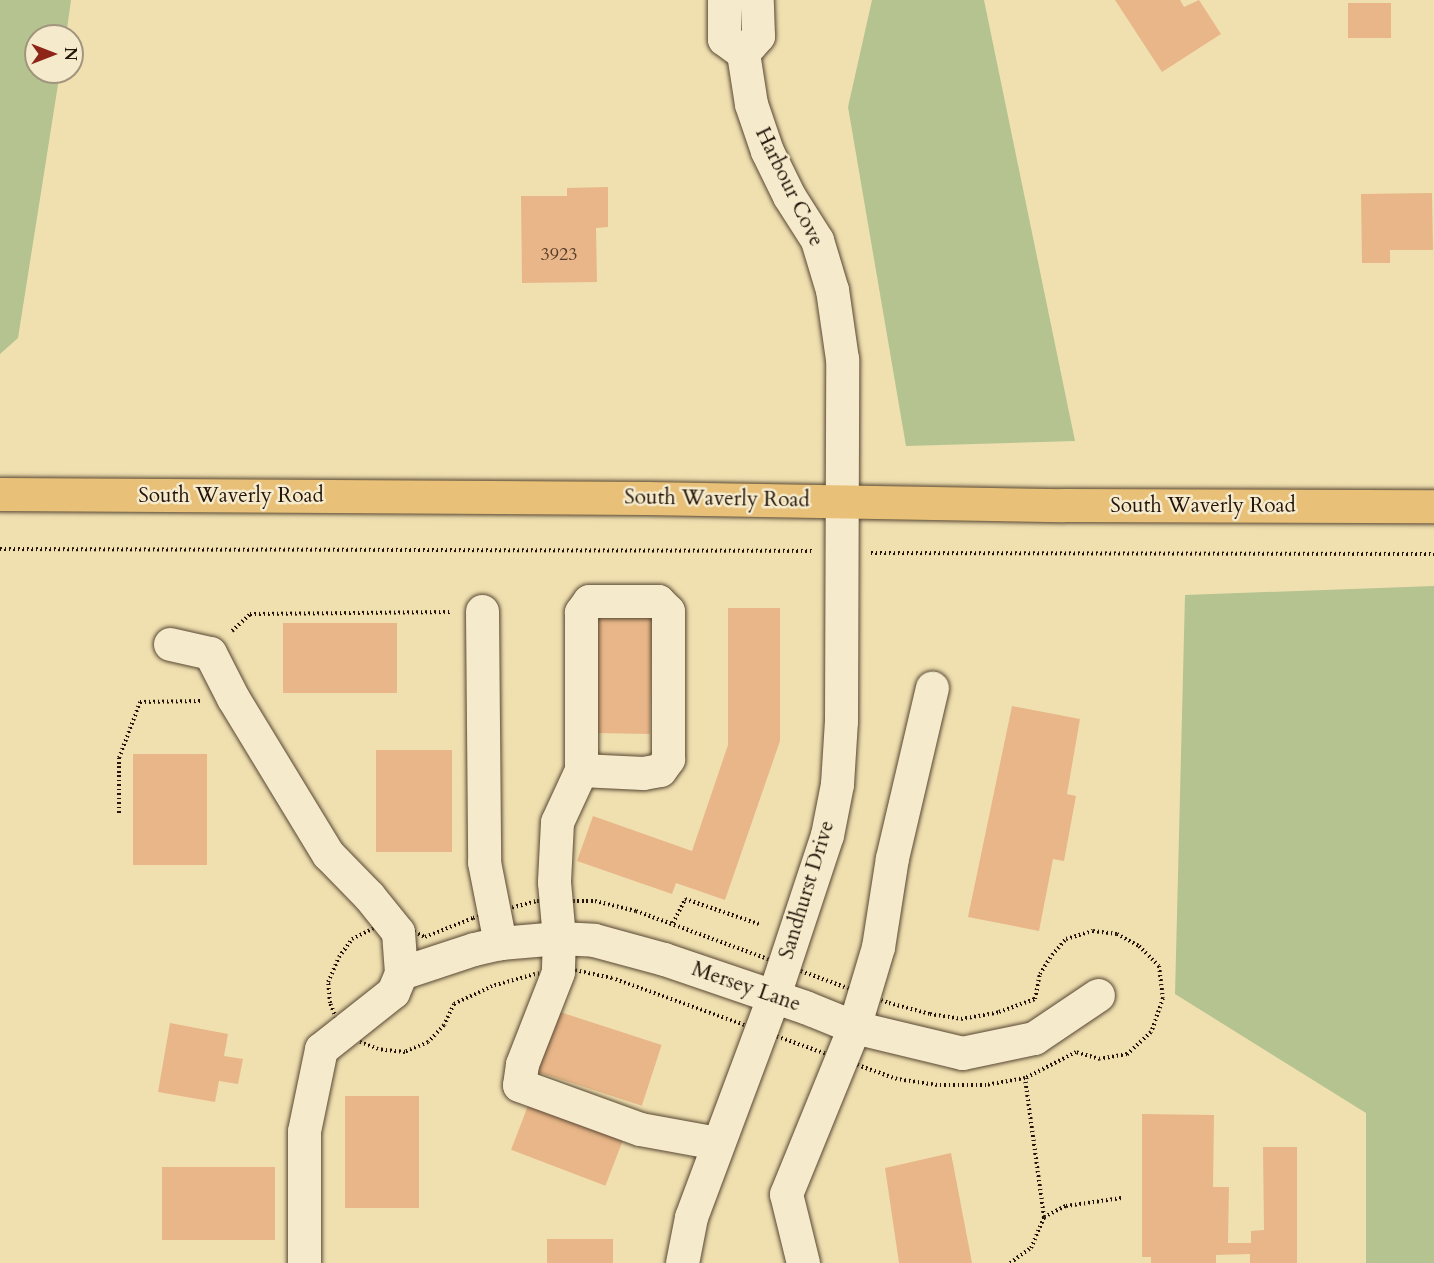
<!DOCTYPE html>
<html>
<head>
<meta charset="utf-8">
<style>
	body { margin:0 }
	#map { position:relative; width:1434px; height:1263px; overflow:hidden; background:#f0e0b0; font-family:Cardo,serif }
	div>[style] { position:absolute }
	.green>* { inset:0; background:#b4c390 }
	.building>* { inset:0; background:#e8b688; transform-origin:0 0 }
	.path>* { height:4px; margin-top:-2px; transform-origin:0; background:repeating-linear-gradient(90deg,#251409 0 1.5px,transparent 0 4.5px) }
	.roads { filter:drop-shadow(0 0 2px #584733) drop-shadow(0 0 2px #584733) }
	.minor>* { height:33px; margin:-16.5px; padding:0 16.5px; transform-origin:16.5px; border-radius:16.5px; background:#f5ebcc }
	.major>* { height:33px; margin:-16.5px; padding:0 16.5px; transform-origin:16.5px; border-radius:16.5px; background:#e8c078 }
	span { translate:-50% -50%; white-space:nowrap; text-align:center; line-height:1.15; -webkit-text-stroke:5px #f5ebcc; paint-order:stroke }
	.number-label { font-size:18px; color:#563c29 }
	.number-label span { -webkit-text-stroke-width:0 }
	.street-label { font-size:21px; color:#251409 }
	.north { position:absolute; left:24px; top:24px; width:60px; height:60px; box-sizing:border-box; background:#f5ebcc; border:2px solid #a2957e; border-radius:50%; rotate:90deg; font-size:16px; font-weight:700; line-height:24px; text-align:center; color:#251409 }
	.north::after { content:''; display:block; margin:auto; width:21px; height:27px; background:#8f2418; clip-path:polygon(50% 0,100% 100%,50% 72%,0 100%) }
</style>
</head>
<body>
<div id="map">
	<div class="green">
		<div style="clip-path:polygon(0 0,71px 0,66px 36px,36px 36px,36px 72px,60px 72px,18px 338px,0 354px)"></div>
		<div style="clip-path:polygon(872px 0,984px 0,1075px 441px,906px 446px,848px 107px)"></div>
		<div style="clip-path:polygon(1434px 586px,1434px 1263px,1366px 1263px,1366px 1113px,1175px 994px,1185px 595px)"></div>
	</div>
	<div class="building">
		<div style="clip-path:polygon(1115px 0,1180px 0,1184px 7px,1199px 0,1221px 34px,1162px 72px)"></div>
		<div style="left:1348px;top:3px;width:43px;height:35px"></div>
		<div style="clip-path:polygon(608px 187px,608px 227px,596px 228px,597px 282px,522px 283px,521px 196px,567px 196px,567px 188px)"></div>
		<div style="clip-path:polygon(1432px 193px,1433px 250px,1390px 250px,1390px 263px,1362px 263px,1361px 194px)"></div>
		<div style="clip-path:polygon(728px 608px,780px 608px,780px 741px,725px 900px,676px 883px,672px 894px,577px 861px,593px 816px,692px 851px,728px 745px)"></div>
		<div style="left:597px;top:611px;width:55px;height:122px;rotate:1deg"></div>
		<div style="left:283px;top:623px;width:114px;height:70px"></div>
		<div style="clip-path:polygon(1012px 706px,1080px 719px,1067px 794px,1076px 796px,1064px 861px,1053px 859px,1039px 931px,968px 917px)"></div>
		<div style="left:376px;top:750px;width:76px;height:102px"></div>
		<div style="left:133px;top:754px;width:74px;height:111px"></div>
		<div style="left:557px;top:1011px;width:110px;height:64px;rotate:18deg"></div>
		<div style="clip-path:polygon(170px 1023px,228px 1034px,224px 1056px,243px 1059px,238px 1084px,219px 1081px,215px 1102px,158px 1092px)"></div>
		<div style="left:345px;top:1096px;width:74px;height:112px"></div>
		<div style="left:529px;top:1103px;width:101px;height:50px;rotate:21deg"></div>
		<div style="clip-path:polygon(1142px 1114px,1214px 1115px,1213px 1187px,1229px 1187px,1228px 1243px,1251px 1243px,1251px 1231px,1264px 1230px,1263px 1147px,1297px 1147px,1297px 1263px,1250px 1263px,1250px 1254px,1216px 1255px,1216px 1263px,1151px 1263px,1151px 1257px,1142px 1257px)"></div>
		<div style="clip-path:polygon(951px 1153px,972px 1263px,899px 1263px,885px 1168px)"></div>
		<div style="left:162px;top:1167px;width:113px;height:73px"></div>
		<div style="left:547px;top:1239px;width:66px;height:24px"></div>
	</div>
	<div class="path">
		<div style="left:0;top:549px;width:812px;rotate:0.14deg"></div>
		<div style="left:871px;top:553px;width:563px;rotate:0.1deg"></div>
		<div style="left:232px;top:631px;width:25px;rotate:-43deg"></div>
		<div style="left:250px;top:614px;width:201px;rotate:-0.6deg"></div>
		<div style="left:119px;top:813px;width:55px;rotate:-90deg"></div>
		<div style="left:119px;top:758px;width:60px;rotate:-69.4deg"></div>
		<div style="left:140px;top:702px;width:61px;rotate:-0.9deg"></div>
		<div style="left:537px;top:901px;width:58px"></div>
		<div style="left:595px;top:901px;width:42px;rotate:13.7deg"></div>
		<div style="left:636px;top:911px;width:269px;rotate:20deg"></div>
		<div style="left:889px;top:1003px;width:42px;rotate:15deg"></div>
		<div style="left:930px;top:1014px;width:31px;rotate:9deg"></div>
		<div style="left:961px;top:1019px;width:39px;rotate:-10deg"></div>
		<div style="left:999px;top:1012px;width:38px;rotate:-20deg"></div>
		<div style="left:1035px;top:999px;width:25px;rotate:-79deg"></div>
		<div style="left:1040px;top:974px;width:22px;rotate:-58deg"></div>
		<div style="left:1052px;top:955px;width:21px;rotate:-49deg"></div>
		<div style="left:1066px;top:939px;width:28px;rotate:-17deg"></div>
		<div style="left:1093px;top:931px;width:24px;rotate:7deg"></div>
		<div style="left:1117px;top:934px;width:25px;rotate:29deg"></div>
		<div style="left:1139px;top:946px;width:28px;rotate:45deg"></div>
		<div style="left:1159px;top:966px;width:32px;rotate:83deg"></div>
		<div style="left:1163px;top:998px;width:36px;rotate:109deg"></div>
		<div style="left:1151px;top:1032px;width:33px;rotate:137deg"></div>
		<div style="left:1127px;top:1054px;width:27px;rotate:170deg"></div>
		<div style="left:1100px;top:1059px;width:25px;rotate:-164deg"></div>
		<div style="left:1076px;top:1052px;width:57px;rotate:153deg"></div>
		<div style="left:1025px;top:1078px;width:40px;rotate:170deg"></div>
		<div style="left:986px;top:1085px;width:49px;rotate:180deg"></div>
		<div style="left:937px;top:1085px;width:40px;rotate:-171.5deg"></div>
		<div style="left:897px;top:1079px;width:302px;rotate:-160.5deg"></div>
		<div style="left:612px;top:978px;width:38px;rotate:-168deg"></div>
		<div style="left:575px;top:970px;width:40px;rotate:174.3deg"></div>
		<div style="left:535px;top:974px;width:45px;rotate:164.4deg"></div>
		<div style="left:492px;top:986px;width:42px;rotate:154.7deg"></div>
		<div style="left:454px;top:1004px;width:23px;rotate:115deg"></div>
		<div style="left:444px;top:1025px;width:23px;rotate:133deg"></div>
		<div style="left:428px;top:1042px;width:25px;rotate:157deg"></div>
		<div style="left:405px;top:1052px;width:27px;rotate:-174deg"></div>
		<div style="left:378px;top:1049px;width:24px;rotate:-158deg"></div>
		<div style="left:356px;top:1040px;width:25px;rotate:-135deg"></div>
		<div style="left:338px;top:1022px;width:21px;rotate:-113deg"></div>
		<div style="left:330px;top:1003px;width:21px;rotate:-95deg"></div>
		<div style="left:328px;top:982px;width:27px;rotate:-66deg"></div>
		<div style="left:339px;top:957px;width:22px;rotate:-54deg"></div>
		<div style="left:352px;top:939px;width:25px;rotate:-26deg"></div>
		<div style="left:375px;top:928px;width:31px"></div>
		<div style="left:406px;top:928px;width:21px;rotate:25deg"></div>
		<div style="left:425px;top:937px;width:52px;rotate:-21.6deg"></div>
		<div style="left:473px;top:918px;width:66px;rotate:-14.9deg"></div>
		<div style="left:673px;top:923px;width:27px;rotate:-63deg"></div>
		<div style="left:685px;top:899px;width:78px;rotate:18.7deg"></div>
		<div style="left:1044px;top:1217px;width:25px;rotate:-27deg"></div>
		<div style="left:1066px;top:1206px;width:56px;rotate:-8.3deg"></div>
		<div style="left:1010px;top:1263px;width:26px;rotate:-36deg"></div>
		<div style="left:1031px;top:1248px;width:34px;rotate:-67deg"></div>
		<div style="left:1044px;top:1217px;width:140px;rotate:-97.8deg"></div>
	</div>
	<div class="roads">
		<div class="minor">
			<div style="left:724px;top:0;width:39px;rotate:90deg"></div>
			<div style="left:724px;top:39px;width:24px;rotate:36deg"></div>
			<div style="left:743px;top:53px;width:23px;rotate:-49deg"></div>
			<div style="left:758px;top:36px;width:36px;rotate:-92deg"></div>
			<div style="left:482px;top:611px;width:251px;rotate:89.5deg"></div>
			<div style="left:484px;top:862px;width:83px;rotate:78.8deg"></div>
			<div style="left:170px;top:644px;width:41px;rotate:12.7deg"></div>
			<div style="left:210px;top:653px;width:51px;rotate:62.9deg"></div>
			<div style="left:233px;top:698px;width:183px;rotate:58.7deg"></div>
			<div style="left:328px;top:854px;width:59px;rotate:45.7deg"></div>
			<div style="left:369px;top:896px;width:46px;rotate:51.1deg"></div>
			<div style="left:398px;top:932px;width:41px;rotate:85.8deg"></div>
			<div style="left:581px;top:770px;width:62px;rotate:2.8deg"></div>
			<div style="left:643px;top:773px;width:17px;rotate:-10deg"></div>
			<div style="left:660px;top:770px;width:14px;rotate:-54deg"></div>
			<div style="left:668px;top:759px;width:148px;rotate:-90deg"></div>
			<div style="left:668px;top:611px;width:14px;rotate:-135deg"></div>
			<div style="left:658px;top:601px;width:69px;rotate:180deg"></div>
			<div style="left:589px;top:601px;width:14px;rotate:126deg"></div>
			<div style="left:581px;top:612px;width:158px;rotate:90deg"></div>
			<div style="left:581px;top:770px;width:57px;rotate:114.8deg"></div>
			<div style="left:557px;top:822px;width:60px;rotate:92.9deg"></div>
			<div style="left:554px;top:882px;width:56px;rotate:84.9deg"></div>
			<div style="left:559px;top:938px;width:34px;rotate:92deg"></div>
			<div style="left:558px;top:972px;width:99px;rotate:111.4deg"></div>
			<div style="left:522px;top:1064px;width:21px;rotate:98deg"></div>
			<div style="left:519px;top:1085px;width:129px;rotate:20deg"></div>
			<div style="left:640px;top:1129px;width:78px;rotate:10.3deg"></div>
			<div style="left:304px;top:1263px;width:132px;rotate:-90deg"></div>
			<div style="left:304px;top:1131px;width:84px;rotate:-78.3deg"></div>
			<div style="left:321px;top:1049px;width:92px;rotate:-38.4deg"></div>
			<div style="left:393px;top:992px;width:21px;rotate:-67deg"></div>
			<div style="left:401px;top:973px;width:77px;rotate:-18.2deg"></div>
			<div style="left:474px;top:949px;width:27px;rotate:-13deg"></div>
			<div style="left:500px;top:943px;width:59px;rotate:-4.8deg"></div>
			<div style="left:559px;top:938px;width:35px;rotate:3deg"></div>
			<div style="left:594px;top:940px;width:73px;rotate:15.2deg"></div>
			<div style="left:664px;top:959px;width:149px;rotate:18.8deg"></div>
			<div style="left:805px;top:1007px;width:53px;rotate:22.2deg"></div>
			<div style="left:854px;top:1027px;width:111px;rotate:13.5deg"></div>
			<div style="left:962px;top:1053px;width:74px;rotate:-11.8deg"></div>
			<div style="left:1034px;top:1038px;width:77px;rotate:-33.9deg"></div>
			<div style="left:682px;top:1263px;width:47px;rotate:-78.9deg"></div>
			<div style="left:691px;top:1217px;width:234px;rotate:-69.5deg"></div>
			<div style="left:773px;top:998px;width:172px;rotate:-71.7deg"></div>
			<div style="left:827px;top:835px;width:52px;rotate:-78.9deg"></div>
			<div style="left:837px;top:784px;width:63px;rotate:-86.4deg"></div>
			<div style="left:841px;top:721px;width:362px;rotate:-89.8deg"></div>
			<div style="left:842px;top:359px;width:70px;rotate:-98.2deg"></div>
			<div style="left:832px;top:290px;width:52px;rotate:-106.7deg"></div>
			<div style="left:817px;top:240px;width:52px;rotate:-122.5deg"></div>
			<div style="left:789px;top:196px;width:50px;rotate:-116.1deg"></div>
			<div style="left:767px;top:151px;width:50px;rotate:-108.8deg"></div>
			<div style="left:751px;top:104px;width:52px;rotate:-98.9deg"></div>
			<div style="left:803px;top:1263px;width:71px;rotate:-103.8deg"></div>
			<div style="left:786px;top:1194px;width:180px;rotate:-67.8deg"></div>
			<div style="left:854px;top:1027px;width:84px;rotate:-73.3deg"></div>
			<div style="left:878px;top:947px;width:90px;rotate:-81.1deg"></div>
			<div style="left:892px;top:858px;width:175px;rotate:-76.8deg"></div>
		</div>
		<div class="major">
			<div style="left:0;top:494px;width:646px;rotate:0.35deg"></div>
			<div style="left:646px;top:498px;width:417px;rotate:1deg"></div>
			<div style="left:1063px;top:505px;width:371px;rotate:0.2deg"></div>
		</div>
	</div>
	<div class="number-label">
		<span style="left:559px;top:255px">3923</span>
	</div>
	<div class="street-label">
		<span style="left:789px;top:187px;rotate:64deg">Harbour Cove</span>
		<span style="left:231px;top:496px">South Waverly Road</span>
		<span style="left:717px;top:499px;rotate:1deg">South Waverly Road</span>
		<span style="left:1203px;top:506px">South Waverly Road</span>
		<span style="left:807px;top:890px;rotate:-73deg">Sandhurst Drive</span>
		<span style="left:746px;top:987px;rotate:19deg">Mersey Lane</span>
	</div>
	<div class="north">N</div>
</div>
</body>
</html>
